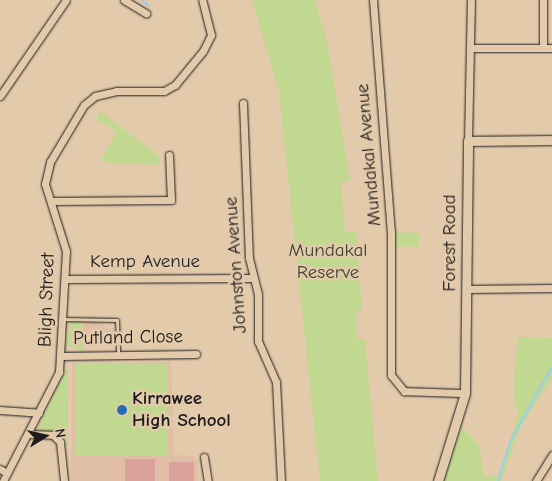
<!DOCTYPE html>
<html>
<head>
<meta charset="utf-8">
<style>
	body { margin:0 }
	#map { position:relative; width:552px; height:481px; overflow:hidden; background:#e3caab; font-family:"Comic Neue",sans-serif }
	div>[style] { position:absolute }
	.built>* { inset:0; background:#e1bea6 }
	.green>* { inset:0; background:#c0d88f; transform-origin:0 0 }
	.stream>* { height:2px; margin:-1px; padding:0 1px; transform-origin:1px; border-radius:1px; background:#99cdf6 }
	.building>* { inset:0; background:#dba19b; transform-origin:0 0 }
	.roads { filter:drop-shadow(0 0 1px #1c1c1c) drop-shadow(0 0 1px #1c1c1c) }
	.service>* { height:3px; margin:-1.5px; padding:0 1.5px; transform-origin:1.5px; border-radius:1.5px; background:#e3caab }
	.minor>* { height:7px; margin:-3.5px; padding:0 3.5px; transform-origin:3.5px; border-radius:3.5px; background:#e3caab }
	.tertiary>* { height:9px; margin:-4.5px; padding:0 4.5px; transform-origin:4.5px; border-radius:4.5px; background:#e3caab }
	.dots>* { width:14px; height:14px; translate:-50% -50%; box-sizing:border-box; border:2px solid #e3caab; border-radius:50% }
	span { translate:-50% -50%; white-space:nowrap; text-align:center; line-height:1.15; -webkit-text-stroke:5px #e3caab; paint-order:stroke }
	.street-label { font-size:19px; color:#1c1c1c }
	.park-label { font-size:19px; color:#3d4233 }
	.poi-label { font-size:19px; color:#1c1c1c; font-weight:700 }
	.left { translate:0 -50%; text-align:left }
	.north { position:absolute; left:20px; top:411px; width:50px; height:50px; -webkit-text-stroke:4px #e3caab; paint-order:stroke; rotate:80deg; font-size:14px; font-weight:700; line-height:20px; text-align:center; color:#1c1c1c }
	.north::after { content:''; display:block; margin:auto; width:18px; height:22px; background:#1c1c1c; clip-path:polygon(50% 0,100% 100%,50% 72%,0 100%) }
</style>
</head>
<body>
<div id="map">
	<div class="built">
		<div style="clip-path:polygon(84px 323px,104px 323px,105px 328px,114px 328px,114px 345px,84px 346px)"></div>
		<div style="clip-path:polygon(171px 362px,174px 455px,193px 456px,198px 461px,198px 481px,71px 481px,72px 364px)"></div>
	</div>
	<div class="green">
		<div style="clip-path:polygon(252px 0,315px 0,327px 41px,350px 181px,341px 181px,345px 231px,356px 232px,362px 310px,355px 311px,357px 339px,365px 339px,378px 481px,320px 481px,279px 91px)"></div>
		<div style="clip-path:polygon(100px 111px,159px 156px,160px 165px,100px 162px,117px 131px,96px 119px)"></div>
		<div style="left:391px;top:232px;width:28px;height:14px;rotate:2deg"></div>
		<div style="clip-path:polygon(70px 322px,82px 322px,83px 351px,66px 345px)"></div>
		<div style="clip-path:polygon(518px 337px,552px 338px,552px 378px,522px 424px,501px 481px,441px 481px,462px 427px,479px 445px,484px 477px,499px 475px,518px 415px,513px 394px)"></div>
		<div style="left:75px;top:364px;width:92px;height:91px"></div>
		<div style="clip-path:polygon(68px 366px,68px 446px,59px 433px,37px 429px)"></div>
	</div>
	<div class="stream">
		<div style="left:142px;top:0;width:9px;rotate:41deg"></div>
		<div style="left:498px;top:481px;width:41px;rotate:-72.9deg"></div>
		<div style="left:510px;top:442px;width:86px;rotate:-60.8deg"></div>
	</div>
	<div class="building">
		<div style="left:125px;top:459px;width:30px;height:22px"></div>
		<div style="left:169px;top:462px;width:25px;height:19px"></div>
	</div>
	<div class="roads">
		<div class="service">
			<div style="left:63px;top:319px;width:54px;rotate:1.1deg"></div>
			<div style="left:117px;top:320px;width:35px;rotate:88deg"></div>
		</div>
		<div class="minor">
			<div style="left:124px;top:0;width:26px;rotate:31deg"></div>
			<div style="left:373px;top:0;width:233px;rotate:85.6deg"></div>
			<div style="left:391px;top:232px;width:143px;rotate:90deg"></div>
			<div style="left:391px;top:375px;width:21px;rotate:51deg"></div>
			<div style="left:404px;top:391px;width:61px;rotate:1.9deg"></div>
			<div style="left:543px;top:0;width:48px;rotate:90deg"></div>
			<div style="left:470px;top:48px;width:82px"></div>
			<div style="left:0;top:96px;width:116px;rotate:-55.5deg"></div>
			<div style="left:243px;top:103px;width:155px;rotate:87.8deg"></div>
			<div style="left:249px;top:258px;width:37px;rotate:76deg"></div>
			<div style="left:258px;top:294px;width:47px;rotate:90deg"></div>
			<div style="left:258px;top:341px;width:45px;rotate:66.3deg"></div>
			<div style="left:276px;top:382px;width:99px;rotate:87.1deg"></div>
			<div style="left:468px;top:141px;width:141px;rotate:-88.8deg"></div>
			<div style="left:51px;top:201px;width:120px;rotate:-0.5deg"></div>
			<div style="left:171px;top:200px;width:45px;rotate:-92.5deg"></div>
			<div style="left:66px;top:279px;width:187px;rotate:-0.3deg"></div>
			<div style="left:467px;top:289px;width:85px;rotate:-0.7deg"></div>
			<div style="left:61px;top:356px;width:135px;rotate:-0.8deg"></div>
			<div style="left:0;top:410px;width:39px;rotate:4deg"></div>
			<div style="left:28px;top:434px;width:25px;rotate:2deg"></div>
			<div style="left:53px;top:435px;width:10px;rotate:45deg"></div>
			<div style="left:60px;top:442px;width:39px;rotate:84deg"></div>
			<div style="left:204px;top:457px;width:24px;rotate:81deg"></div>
			<div style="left:0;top:469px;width:8px;rotate:30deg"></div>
			<div style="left:3px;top:481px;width:123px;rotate:-62.8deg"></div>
			<div style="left:59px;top:372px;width:121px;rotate:-86.7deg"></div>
			<div style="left:66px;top:251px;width:70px;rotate:-107.4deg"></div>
			<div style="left:45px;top:184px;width:23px;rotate:-77deg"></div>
			<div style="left:50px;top:162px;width:66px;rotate:-59.2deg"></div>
			<div style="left:84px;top:105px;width:14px;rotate:-39deg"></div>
			<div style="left:95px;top:96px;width:22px;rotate:-13deg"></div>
			<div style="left:116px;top:91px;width:48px"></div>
			<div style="left:164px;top:91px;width:13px;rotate:-29deg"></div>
			<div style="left:175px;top:85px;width:44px;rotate:-50.5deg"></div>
			<div style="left:203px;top:51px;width:18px;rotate:-63deg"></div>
			<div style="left:211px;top:35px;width:36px;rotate:-104deg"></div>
			<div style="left:536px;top:481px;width:31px;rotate:-58deg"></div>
		</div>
		<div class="tertiary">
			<div style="left:438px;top:481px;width:92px;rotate:-72.9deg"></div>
			<div style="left:465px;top:393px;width:252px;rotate:-89.3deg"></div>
			<div style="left:468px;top:141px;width:84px;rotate:-0.7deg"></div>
		</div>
	</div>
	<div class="dots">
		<div style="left:122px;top:410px;background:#1f6fb2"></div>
	</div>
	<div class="street-label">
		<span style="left:369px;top:155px;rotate:-95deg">Mundakal Avenue</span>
		<span style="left:450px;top:243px;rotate:-90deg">Forest Road</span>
		<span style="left:145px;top:262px">Kemp Avenue</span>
		<span style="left:236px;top:265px;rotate:-94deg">Johnston Avenue</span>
		<span style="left:47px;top:300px;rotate:-88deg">Bligh Street</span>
		<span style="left:128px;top:338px;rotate:-1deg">Putland Close</span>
	</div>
	<div class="park-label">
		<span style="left:328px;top:262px">Mundakal<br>Reserve</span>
	</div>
	<div class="poi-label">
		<span class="left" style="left:132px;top:410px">Kirrawee<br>High School</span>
	</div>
	<div class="north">N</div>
</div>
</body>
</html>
